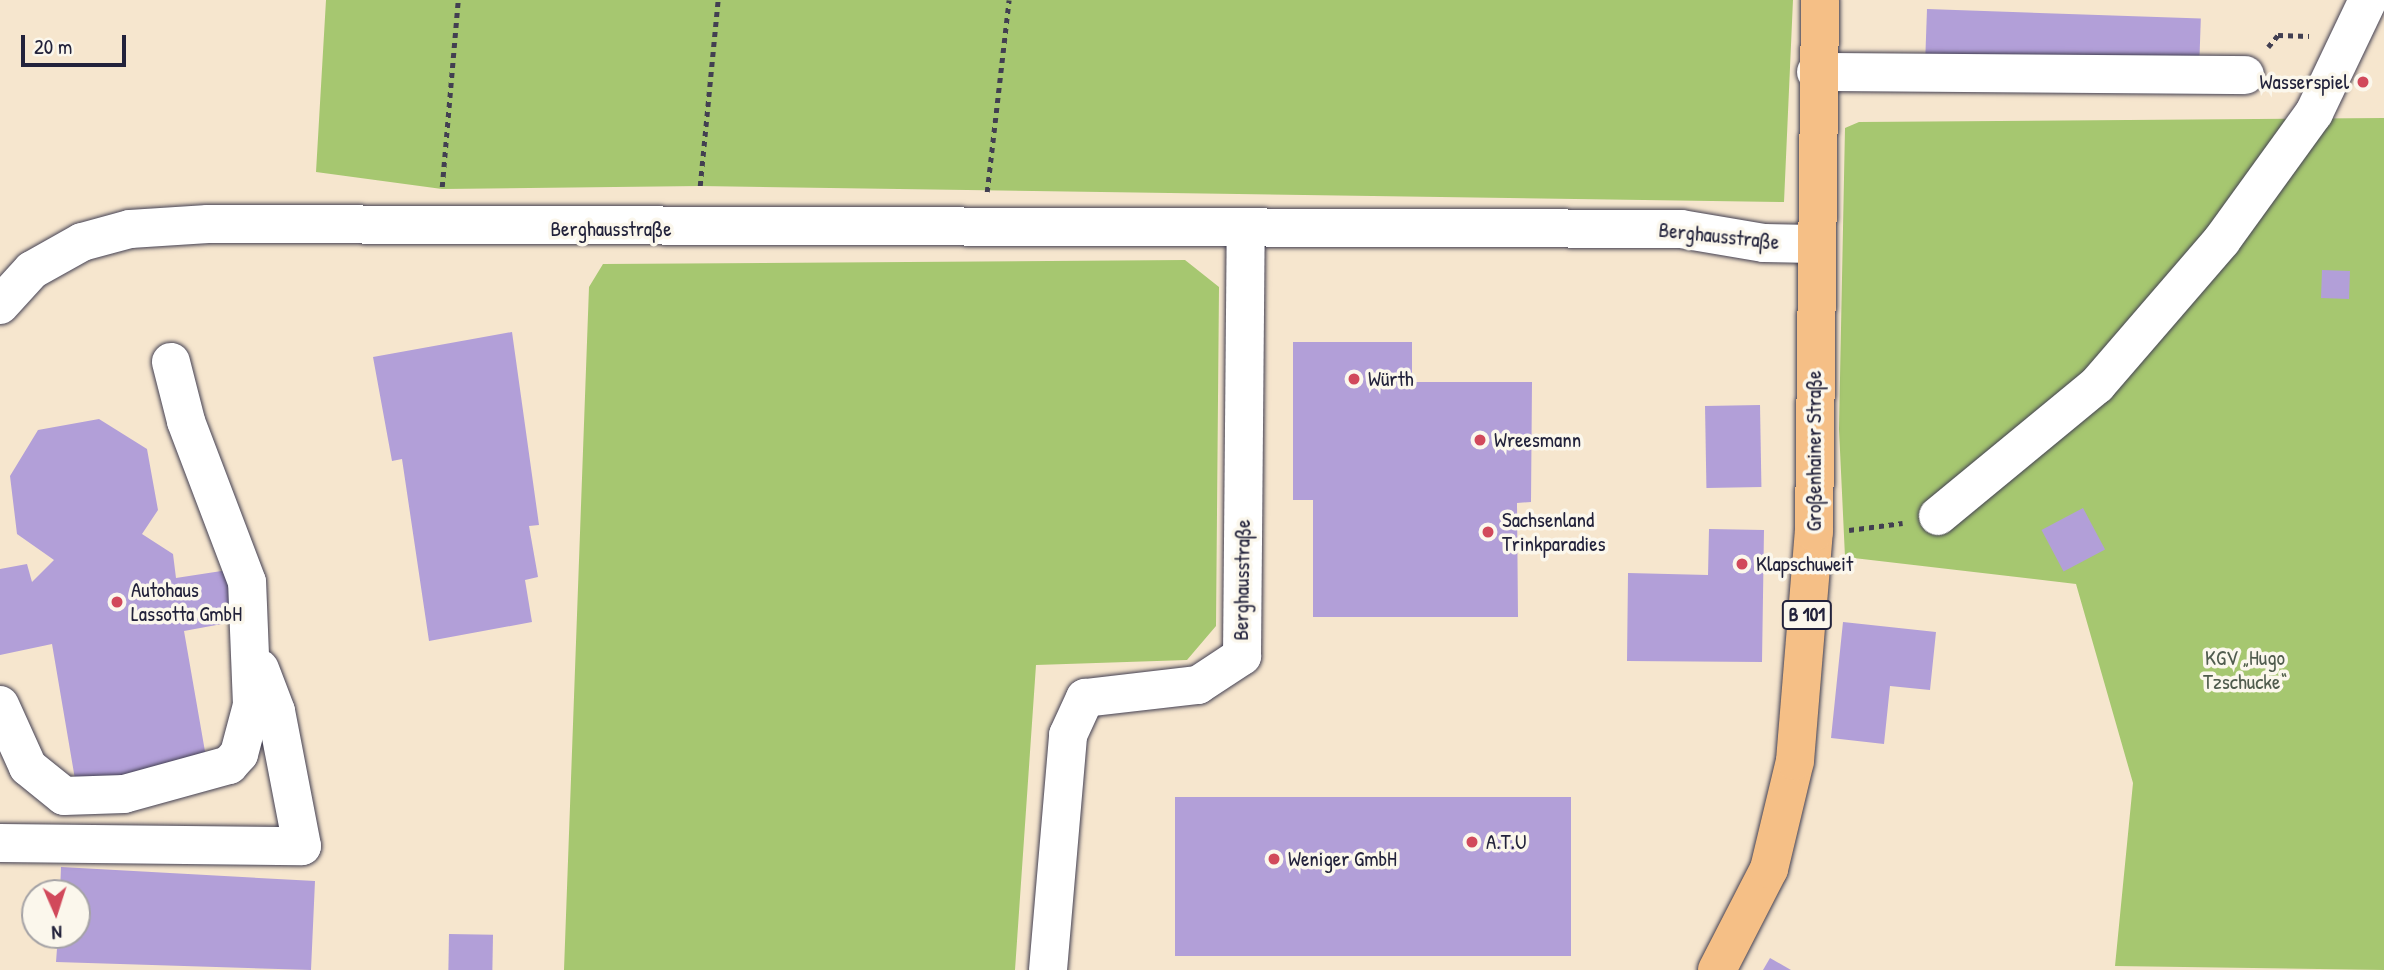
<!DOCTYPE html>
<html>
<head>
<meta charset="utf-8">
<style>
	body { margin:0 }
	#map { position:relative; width:2384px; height:970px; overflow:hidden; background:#f6e6ce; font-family:"Patrick Hand",sans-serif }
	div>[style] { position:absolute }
	.green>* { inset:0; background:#a6c770 }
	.building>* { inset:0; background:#b29fd8; transform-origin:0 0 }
	.path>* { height:4.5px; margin-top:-2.25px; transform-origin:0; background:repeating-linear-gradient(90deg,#423f51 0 5px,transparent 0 10px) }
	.roads { filter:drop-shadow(0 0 2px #423f51) drop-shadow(0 0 2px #423f51) }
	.minor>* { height:38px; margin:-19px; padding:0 19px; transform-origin:19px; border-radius:19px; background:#fff }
	.major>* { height:38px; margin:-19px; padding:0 19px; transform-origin:19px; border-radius:19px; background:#f5bf86 }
	.dots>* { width:19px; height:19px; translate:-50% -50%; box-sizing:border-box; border:4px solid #fbf7ec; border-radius:50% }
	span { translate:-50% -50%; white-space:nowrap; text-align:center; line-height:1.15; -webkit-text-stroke:7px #fbf7ec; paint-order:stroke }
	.shield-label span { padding:2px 5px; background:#fbf7ec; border:2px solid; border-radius:5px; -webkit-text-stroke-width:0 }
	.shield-label { font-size:19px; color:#22223b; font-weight:700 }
	.poi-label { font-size:21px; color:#22223b }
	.right { translate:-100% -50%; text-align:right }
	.left { translate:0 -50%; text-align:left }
	.street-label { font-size:21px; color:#22223b }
	.park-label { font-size:21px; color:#505c4e }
	.north { position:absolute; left:21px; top:879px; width:70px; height:70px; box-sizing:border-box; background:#fbf7ec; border:2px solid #a4a2a5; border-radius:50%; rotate:177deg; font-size:19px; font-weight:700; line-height:28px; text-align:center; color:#22223b }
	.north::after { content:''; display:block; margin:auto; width:24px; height:32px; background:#d1495b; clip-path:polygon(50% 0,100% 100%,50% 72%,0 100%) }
	.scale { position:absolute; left:21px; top:35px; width:105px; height:32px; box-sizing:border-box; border:4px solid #22223b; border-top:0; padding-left:9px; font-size:21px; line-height:24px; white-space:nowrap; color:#22223b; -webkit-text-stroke:5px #fbf7ec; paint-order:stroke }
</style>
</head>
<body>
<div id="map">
	<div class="green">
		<div style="clip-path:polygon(326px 0,1793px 0,1784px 202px,700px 186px,442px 189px,316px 172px)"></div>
		<div style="clip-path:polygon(2384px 118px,2384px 970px,2115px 966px,2133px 783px,2076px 584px,1845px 557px,1839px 429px,1845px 128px,1859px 122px)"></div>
		<div style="clip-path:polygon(1185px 260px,1219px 287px,1216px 626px,1187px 660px,1036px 665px,1015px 970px,564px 970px,589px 287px,603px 264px)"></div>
	</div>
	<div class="building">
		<div style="left:1927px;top:9px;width:274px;height:53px;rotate:2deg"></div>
		<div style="left:2322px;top:270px;width:28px;height:28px;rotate:2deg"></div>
		<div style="clip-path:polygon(512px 332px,539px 525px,529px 526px,538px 577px,525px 580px,532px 622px,429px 641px,402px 459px,392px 461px,373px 357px)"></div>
		<div style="clip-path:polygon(1293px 342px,1412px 342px,1412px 382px,1532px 382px,1531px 502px,1517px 503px,1518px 617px,1313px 617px,1313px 500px,1293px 500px)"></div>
		<div style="left:1760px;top:405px;width:82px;height:55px;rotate:89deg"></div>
		<div style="clip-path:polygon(99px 419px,147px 449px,158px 510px,142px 534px,173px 554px,176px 578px,228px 570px,238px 621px,184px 631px,207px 763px,76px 785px,52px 644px,0 655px,0 569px,27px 564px,32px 582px,54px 560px,17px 534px,10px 476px,38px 430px)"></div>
		<div style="left:2083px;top:508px;width:47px;height:47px;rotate:62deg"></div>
		<div style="clip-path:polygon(1709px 529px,1764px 530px,1762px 662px,1627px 661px,1628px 573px,1708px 575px)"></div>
		<div style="clip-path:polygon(1843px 622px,1936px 632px,1930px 690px,1890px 686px,1884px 744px,1831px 738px)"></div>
		<div style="left:1175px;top:797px;width:396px;height:159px"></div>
		<div style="clip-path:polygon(61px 867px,315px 881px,311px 970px,56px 962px,58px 935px,77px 935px,77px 893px,60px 893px)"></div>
		<div style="left:449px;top:934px;width:44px;height:36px;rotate:1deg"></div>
		<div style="clip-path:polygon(1770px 958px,1791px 970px,1763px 970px)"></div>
	</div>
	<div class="path">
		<div style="left:2268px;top:47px;width:16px;rotate:-50deg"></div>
		<div style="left:2278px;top:35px;width:31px;rotate:2deg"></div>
		<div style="left:700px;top:186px;width:187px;rotate:-84.5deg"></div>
		<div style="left:442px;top:187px;width:188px;rotate:-85.1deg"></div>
		<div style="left:987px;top:192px;width:193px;rotate:-83.5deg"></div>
		<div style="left:1849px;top:530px;width:54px;rotate:-7.4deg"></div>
	</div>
	<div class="roads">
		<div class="minor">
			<div style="left:1816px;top:72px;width:429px;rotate:0.4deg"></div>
			<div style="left:0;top:305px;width:47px;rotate:-47.6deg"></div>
			<div style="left:32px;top:270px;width:57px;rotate:-29.2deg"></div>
			<div style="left:82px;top:242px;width:50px;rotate:-15.2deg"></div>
			<div style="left:130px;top:229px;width:78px;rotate:-3.7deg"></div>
			<div style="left:208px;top:224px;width:1473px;rotate:0.19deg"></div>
			<div style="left:1681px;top:229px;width:84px;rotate:9.6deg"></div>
			<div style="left:1764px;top:243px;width:50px;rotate:1.1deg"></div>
			<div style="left:1938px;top:516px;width:206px;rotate:-39.5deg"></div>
			<div style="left:2097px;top:385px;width:191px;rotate:-49.2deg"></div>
			<div style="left:2222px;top:240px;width:157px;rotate:-54.1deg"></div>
			<div style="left:2314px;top:113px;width:125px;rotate:-64.5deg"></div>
			<div style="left:0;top:705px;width:68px;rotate:65.7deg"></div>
			<div style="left:28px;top:767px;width:46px;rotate:38.9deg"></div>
			<div style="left:64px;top:796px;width:60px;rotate:-1.9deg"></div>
			<div style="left:124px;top:794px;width:109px;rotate:-15.4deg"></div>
			<div style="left:229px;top:765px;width:15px;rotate:-48deg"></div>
			<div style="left:239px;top:754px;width:51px;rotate:-75.1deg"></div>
			<div style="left:252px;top:705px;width:123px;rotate:-92.3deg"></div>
			<div style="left:247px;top:582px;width:172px;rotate:-110.8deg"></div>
			<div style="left:186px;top:421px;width:61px;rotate:-104.3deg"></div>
			<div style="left:0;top:843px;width:302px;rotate:0.6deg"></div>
			<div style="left:302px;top:846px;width:137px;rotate:-100.9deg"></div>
			<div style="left:276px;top:711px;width:45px;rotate:-110.9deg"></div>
			<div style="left:1048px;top:970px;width:236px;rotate:-85.1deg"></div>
			<div style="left:1068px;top:735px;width:41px;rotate:-65.3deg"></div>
			<div style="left:1085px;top:698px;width:114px;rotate:-6.6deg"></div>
			<div style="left:1198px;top:685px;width:53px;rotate:-33.4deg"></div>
			<div style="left:1242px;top:656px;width:427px;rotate:-89.5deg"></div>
		</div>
		<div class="major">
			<div style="left:1717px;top:970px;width:114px;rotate:-62.8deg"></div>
			<div style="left:1769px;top:869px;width:111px;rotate:-76.5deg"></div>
			<div style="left:1795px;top:761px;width:230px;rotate:-85.3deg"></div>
			<div style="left:1814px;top:532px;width:532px;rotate:-89.35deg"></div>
		</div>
	</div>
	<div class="dots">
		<div style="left:2363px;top:82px;background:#d1495b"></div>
		<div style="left:1354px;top:379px;background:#d1495b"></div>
		<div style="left:1480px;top:440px;background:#d1495b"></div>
		<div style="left:1488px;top:532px;background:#d1495b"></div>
		<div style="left:1742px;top:564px;background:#d1495b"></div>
		<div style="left:117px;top:602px;background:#d1495b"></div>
		<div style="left:1472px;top:842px;background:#d1495b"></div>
		<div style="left:1274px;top:859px;background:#d1495b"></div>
	</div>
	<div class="shield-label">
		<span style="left:1807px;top:615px">B 101</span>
	</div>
	<div class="poi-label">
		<span class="right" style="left:2349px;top:82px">Wasserspiel</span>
		<span class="left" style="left:1368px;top:379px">Würth</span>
		<span class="left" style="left:1494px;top:440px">Wreesmann</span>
		<span class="left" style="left:1502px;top:532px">Sachsenland<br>Trinkparadies</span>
		<span class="left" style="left:1756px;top:564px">Klapschuweit</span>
		<span class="left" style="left:131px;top:602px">Autohaus<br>Lassotta GmbH</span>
		<span class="left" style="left:1486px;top:842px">A.T.U</span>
		<span class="left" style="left:1288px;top:859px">Weniger GmbH</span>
	</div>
	<div class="street-label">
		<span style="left:611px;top:229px">Berghausstraße</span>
		<span style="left:1719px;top:236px;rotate:6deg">Berghausstraße</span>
		<span style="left:1814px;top:451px;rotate:-90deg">Großenhainer Straße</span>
		<span style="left:1242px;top:580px;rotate:-89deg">Berghausstraße</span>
	</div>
	<div class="park-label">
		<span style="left:2245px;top:670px">KGV „Hugo<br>Tzschucke“</span>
	</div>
	<div class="north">N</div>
	<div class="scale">20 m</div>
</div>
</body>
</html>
